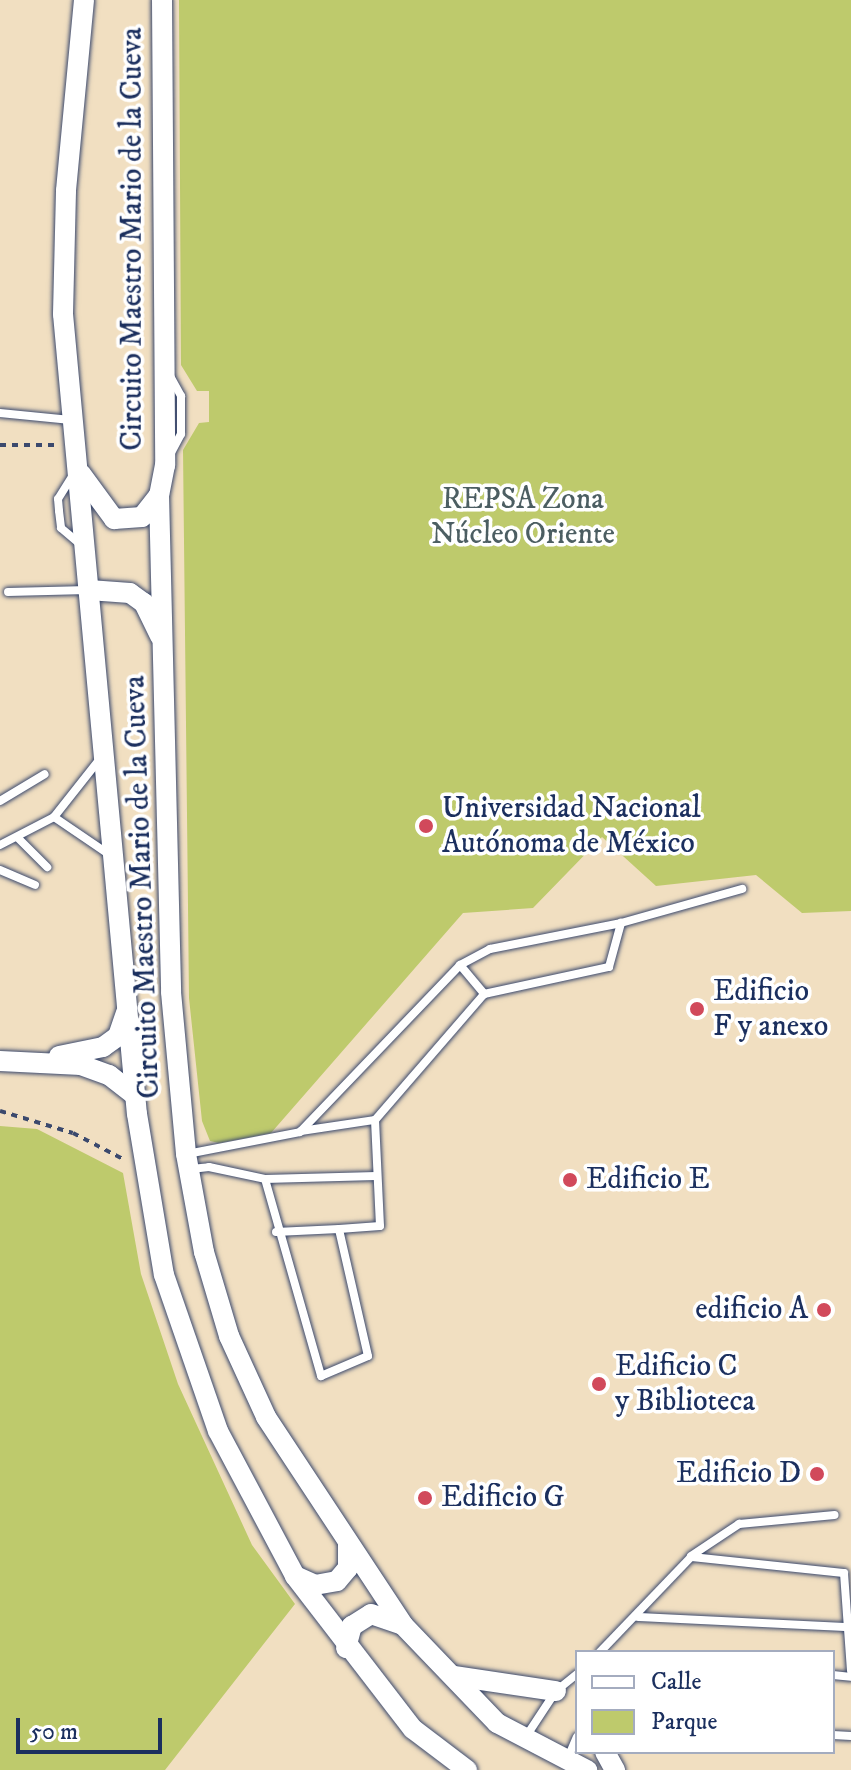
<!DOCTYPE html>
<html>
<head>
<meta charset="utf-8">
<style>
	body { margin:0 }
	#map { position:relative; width:851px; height:1770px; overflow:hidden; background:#f1dfc1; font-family:"IM FELL DW Pica",serif }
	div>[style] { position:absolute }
	.green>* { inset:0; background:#beca6c }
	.path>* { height:4px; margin-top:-2px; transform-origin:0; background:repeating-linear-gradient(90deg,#3b496d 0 6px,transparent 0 12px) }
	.roads { filter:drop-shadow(0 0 2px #3b496d) drop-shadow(0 0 2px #3b496d) }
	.service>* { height:8px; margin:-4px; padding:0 4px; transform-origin:4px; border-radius:4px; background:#fff }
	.tertiary>* { height:20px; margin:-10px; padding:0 10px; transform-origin:10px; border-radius:10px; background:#fff }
	.dots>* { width:22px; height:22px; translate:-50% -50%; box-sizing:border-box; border:4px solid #fff; border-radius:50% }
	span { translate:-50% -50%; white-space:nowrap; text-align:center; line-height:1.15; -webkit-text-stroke:7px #fff; paint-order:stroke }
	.street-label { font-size:30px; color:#1b2f5e }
	.park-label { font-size:30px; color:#4c5e62 }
	.poi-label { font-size:30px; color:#1b2f5e }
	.left { translate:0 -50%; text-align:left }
	.right { translate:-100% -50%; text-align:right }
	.legend { position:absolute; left:575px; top:1650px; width:260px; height:104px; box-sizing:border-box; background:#fff; border:2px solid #a4acbf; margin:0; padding:10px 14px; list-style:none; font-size:24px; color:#1b2f5e }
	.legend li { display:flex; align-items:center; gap:16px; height:40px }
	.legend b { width:40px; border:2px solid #a4acbf }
	.scale { position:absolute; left:16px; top:1718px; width:146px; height:36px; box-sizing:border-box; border:4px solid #1b2f5e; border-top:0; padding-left:10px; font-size:24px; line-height:28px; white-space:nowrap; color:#1b2f5e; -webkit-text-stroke:6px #fff; paint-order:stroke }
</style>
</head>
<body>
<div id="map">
	<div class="green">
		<div style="clip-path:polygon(179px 0,851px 0,851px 911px,802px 913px,756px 875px,656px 886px,602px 837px,533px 908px,463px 913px,271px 1133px,219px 1143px,210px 1141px,202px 1121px,189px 998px,183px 450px,199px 423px,209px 422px,209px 391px,197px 391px,181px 365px)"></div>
		<div style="clip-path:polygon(0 1126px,37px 1129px,123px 1173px,141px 1274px,178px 1384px,252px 1545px,295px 1604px,165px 1770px,0 1770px)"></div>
	</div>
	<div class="path">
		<div style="left:0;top:445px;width:58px"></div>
		<div style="left:0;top:1111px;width:76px;rotate:16.8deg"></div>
		<div style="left:73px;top:1133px;width:59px;rotate:27.4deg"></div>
	</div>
	<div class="roads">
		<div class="service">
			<div style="left:170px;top:376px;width:23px;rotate:61deg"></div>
			<div style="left:181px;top:396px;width:38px;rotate:90deg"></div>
			<div style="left:181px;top:434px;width:21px;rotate:118deg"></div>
			<div style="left:0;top:413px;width:71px;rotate:5.6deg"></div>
			<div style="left:73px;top:475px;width:28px;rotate:122deg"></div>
			<div style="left:58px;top:499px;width:12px;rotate:85deg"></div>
			<div style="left:59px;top:511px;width:17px;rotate:83deg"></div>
			<div style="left:61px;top:528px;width:25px;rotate:40deg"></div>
			<div style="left:8px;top:592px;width:80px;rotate:-1.4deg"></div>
			<div style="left:0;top:801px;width:52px;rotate:-31deg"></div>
			<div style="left:54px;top:817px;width:68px;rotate:34.2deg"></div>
			<div style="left:19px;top:839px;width:40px;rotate:45deg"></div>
			<div style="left:0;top:845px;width:61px;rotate:-27.4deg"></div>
			<div style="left:54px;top:817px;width:73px;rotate:-51.7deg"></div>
			<div style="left:0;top:870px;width:38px;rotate:23deg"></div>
			<div style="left:460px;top:965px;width:38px;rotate:50deg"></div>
			<div style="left:301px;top:1131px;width:75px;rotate:-8.5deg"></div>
			<div style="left:187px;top:1154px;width:115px;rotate:-11deg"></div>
			<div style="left:300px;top:1132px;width:231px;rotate:-46.2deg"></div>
			<div style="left:460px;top:965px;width:34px;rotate:-28deg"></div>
			<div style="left:490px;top:949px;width:134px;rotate:-11.2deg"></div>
			<div style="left:621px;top:923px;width:126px;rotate:-15.7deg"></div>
			<div style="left:191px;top:1169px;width:18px;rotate:-6deg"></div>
			<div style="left:209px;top:1167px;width:57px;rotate:12.1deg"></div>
			<div style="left:265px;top:1179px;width:205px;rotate:74.1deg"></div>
			<div style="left:321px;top:1376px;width:51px;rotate:-23.1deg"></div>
			<div style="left:368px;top:1356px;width:130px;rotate:-102.9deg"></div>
			<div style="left:339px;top:1229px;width:41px;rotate:-4.2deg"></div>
			<div style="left:380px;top:1226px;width:106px;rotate:-92.7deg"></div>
			<div style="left:375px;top:1120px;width:167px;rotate:-49.1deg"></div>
			<div style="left:484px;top:994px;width:128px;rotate:-12.2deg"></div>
			<div style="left:609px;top:967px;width:46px;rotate:-74.7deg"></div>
			<div style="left:265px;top:1179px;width:111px;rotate:-1.5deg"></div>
			<div style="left:276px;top:1232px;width:63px;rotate:-2.7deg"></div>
			<div style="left:691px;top:1556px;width:58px;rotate:-33.7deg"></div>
			<div style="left:739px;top:1524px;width:96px;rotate:-5.4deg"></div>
			<div style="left:638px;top:1617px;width:208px;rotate:2.8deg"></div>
			<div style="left:600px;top:1652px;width:132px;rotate:-46.2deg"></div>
			<div style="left:691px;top:1557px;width:154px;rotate:6deg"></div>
			<div style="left:844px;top:1573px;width:98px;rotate:85.9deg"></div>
			<div style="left:833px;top:1675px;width:18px;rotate:6deg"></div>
			<div style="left:833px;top:1735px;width:18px;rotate:3deg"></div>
			<div style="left:525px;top:1738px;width:56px;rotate:-56.6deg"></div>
			<div style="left:556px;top:1691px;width:27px;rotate:-39deg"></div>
			<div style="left:567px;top:1760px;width:25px;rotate:-67deg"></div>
		</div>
		<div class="tertiary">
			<div style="left:84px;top:0;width:192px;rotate:95.4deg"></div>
			<div style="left:66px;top:191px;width:123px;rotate:91.4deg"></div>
			<div style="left:63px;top:314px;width:803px;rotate:84.72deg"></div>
			<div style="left:137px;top:1114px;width:163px;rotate:80.5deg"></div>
			<div style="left:164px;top:1275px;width:165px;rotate:70.9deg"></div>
			<div style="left:218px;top:1431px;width:164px;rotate:62deg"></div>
			<div style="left:295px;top:1576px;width:193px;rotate:52.4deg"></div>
			<div style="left:413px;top:1729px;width:68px;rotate:37.2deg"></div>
			<div style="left:162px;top:0;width:465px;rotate:89.6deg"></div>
			<div style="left:165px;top:465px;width:31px;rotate:101deg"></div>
			<div style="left:159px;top:495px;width:497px;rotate:88.6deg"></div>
			<div style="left:171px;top:992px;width:163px;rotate:84.7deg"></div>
			<div style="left:186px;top:1154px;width:100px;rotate:79.6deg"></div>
			<div style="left:204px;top:1252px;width:88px;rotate:73.4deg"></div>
			<div style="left:229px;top:1336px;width:89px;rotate:65.4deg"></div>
			<div style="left:266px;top:1417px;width:249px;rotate:56.6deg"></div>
			<div style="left:403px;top:1625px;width:136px;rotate:46.2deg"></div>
			<div style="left:497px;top:1723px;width:102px;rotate:27.6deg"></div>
			<div style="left:81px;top:474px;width:56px;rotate:53.7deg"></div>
			<div style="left:114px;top:519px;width:28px;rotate:-4deg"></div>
			<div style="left:142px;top:517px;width:28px;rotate:-52deg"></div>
			<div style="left:89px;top:590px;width:41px;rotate:4.2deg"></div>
			<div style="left:130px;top:593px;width:17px;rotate:36deg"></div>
			<div style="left:144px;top:603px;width:37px;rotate:64deg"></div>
			<div style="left:59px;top:1056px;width:45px;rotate:-11.6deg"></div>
			<div style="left:103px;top:1047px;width:19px;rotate:-36deg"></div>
			<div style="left:118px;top:1036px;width:24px;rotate:-71deg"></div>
			<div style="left:0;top:1061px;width:81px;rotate:2.8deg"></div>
			<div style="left:81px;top:1065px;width:30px;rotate:20deg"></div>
			<div style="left:109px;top:1075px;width:33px;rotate:38deg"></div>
			<div style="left:295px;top:1576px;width:22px;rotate:24deg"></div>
			<div style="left:315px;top:1585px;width:22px;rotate:-10deg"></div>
			<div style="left:337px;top:1581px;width:17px;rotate:-50deg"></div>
			<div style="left:348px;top:1568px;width:25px;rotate:-90deg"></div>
			<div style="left:346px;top:1648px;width:23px;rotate:-75deg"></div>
			<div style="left:352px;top:1626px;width:22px;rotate:-32deg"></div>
			<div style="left:371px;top:1614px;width:34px;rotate:19deg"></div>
			<div style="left:454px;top:1676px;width:103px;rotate:8.4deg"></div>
			<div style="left:605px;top:1752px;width:21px;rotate:61deg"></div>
		</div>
	</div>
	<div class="dots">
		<div style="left:426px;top:826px;background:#d1495b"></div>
		<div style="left:697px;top:1009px;background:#d1495b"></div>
		<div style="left:570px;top:1180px;background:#d1495b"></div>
		<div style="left:824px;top:1310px;background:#d1495b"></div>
		<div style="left:599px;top:1384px;background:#d1495b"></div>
		<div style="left:817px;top:1474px;background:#d1495b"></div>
		<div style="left:425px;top:1498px;background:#d1495b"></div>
	</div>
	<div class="street-label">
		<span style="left:133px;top:239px;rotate:-90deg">Circuito Maestro Mario de la Cueva</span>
		<span style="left:143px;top:887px;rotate:-92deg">Circuito Maestro Mario de la Cueva</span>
	</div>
	<div class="park-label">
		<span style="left:523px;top:517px">REPSA Zona<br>Núcleo Oriente</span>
	</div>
	<div class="poi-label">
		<span class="left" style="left:442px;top:826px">Universidad Nacional<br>Autónoma de México</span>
		<span class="left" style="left:713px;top:1009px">Edificio<br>F y anexo</span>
		<span class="left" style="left:586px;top:1180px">Edificio E</span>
		<span class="right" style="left:808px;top:1310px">edificio A</span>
		<span class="left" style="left:615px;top:1384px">Edificio C<br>y Biblioteca</span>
		<span class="right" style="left:801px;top:1474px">Edificio D</span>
		<span class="left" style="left:441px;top:1498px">Edificio G</span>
	</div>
	<ul class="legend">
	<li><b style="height:10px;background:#fff"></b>Calle</li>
	<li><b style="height:22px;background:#beca6c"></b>Parque</li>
	</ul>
	<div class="scale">50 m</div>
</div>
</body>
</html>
